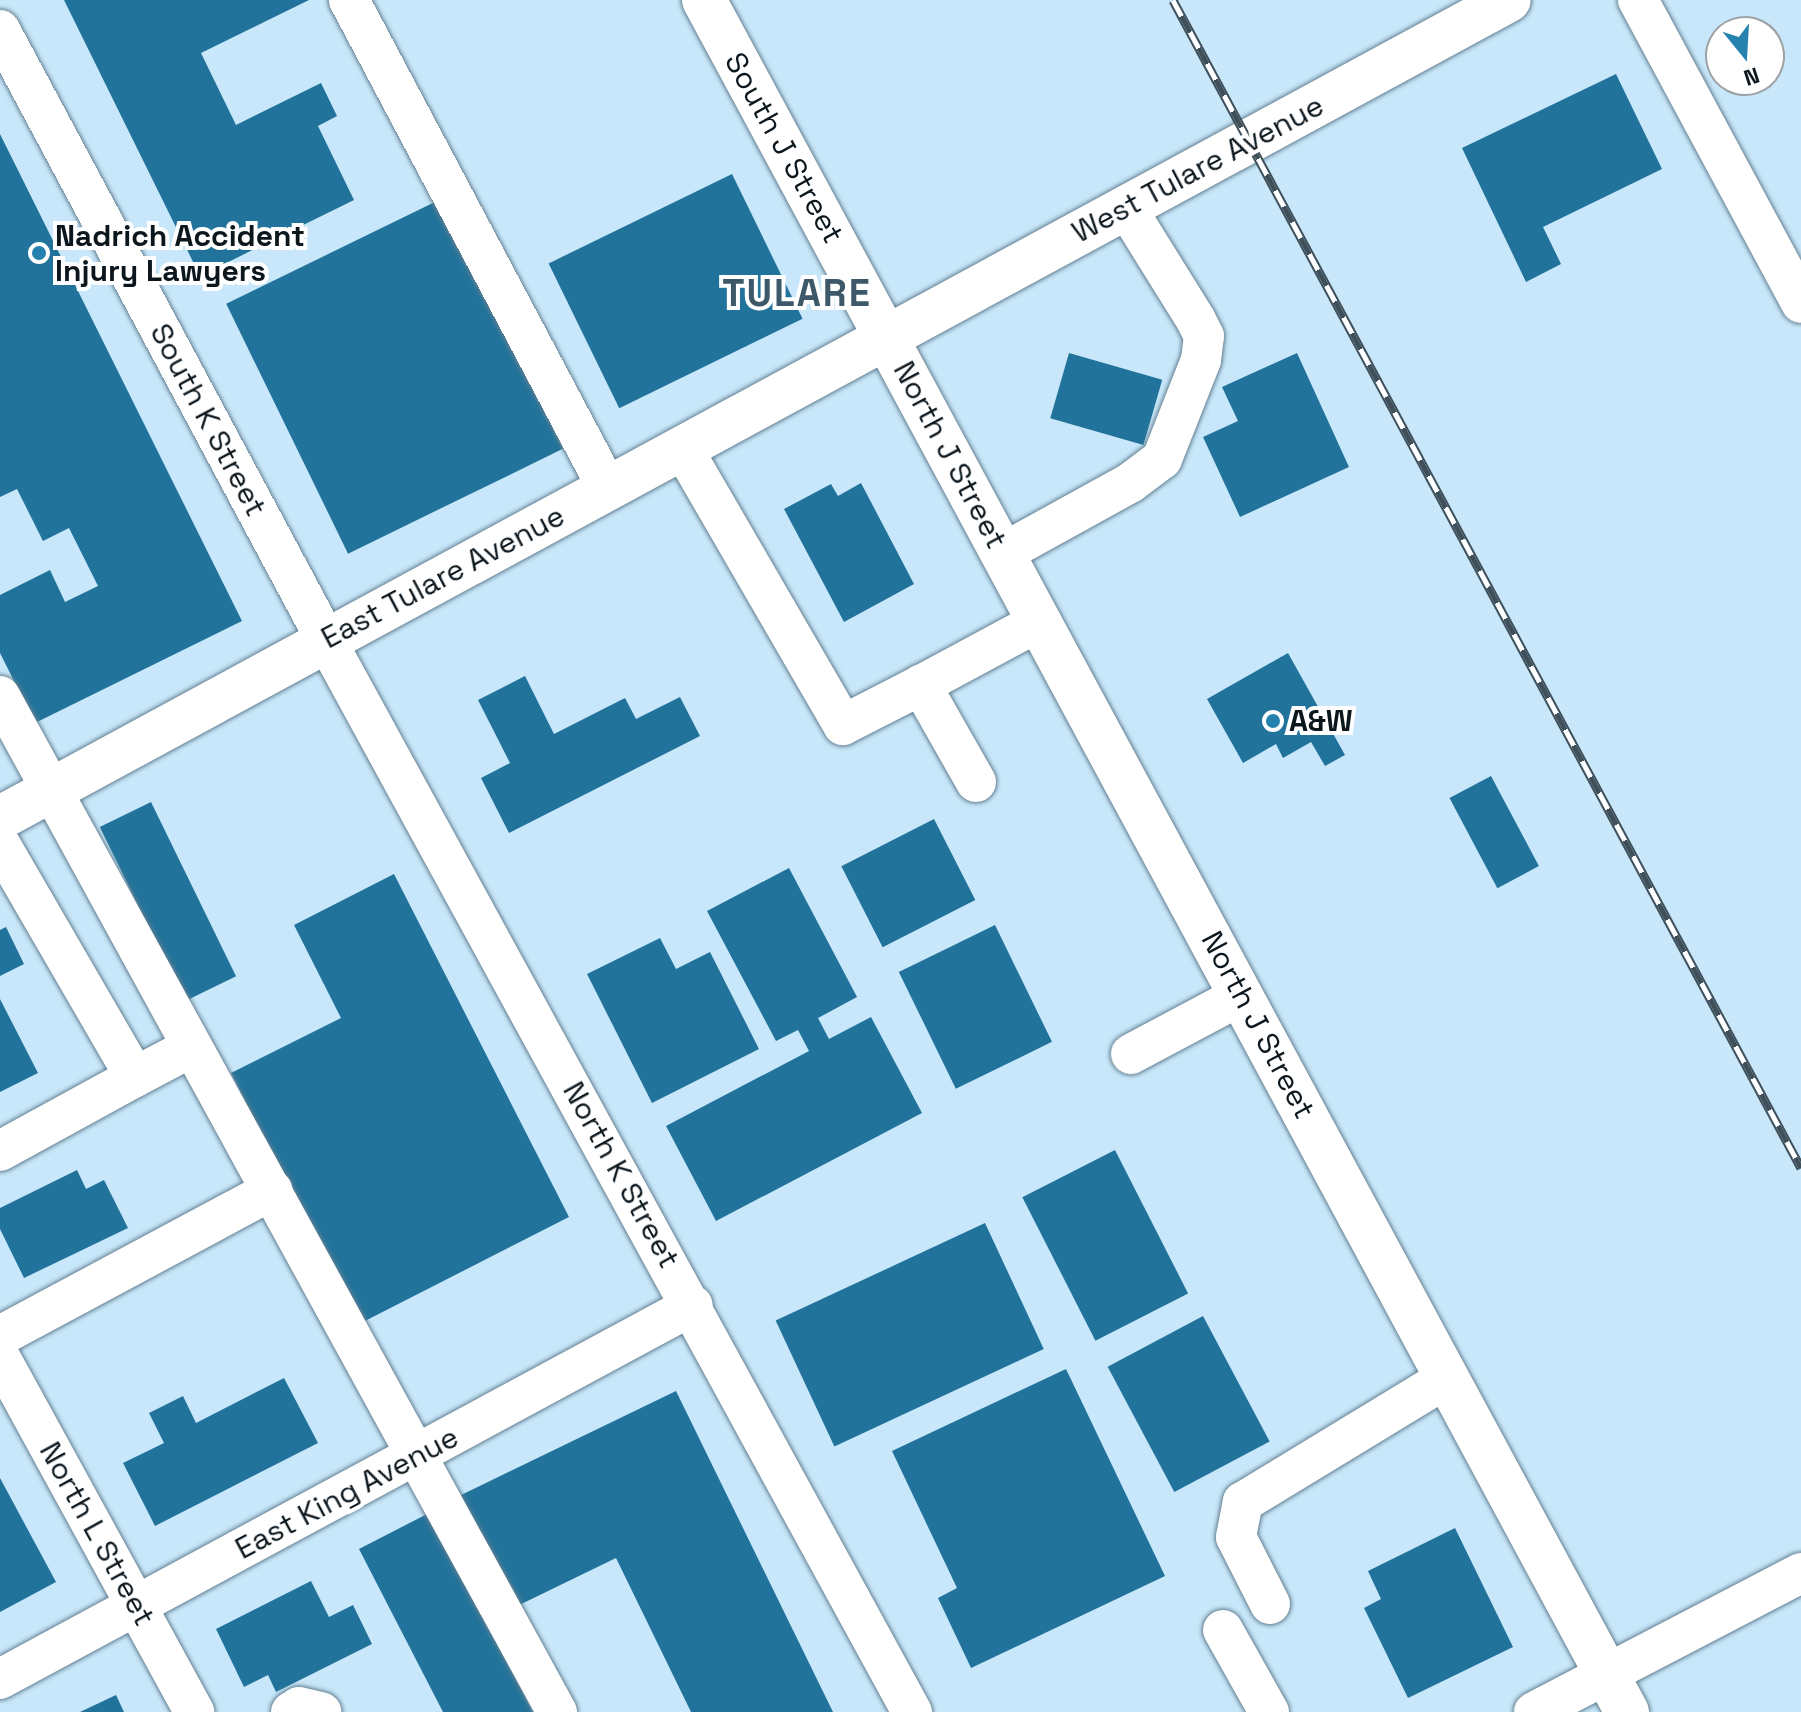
<!DOCTYPE html>
<html>
<head>
<meta charset="utf-8">
<style>
	body { margin:0 }
	#map { position:relative; width:1801px; height:1712px; overflow:hidden; background:#c8e7fa; font-family:"Space Grotesk",sans-serif }
	div>[style] { position:absolute }
	.building>* { inset:0; background:#22739b; transform-origin:0 0 }
	.roads { filter:drop-shadow(0 0 2px #648092) drop-shadow(0 0 2px #648092) }
	.minor>* { height:40px; margin:-20px; padding:0 20px; transform-origin:20px; border-radius:20px; background:#fff }
	.major>* { height:44px; margin:-22px; padding:0 22px; transform-origin:22px; border-radius:22px; background:#fff }
	.rail>* { height:9px; margin-top:-4.5px; transform-origin:0; background:repeating-linear-gradient(90deg,#fff 0 18px,#3f505a 0 36px); box-sizing:border-box; border-block:2px solid #3f505a }
	.dots>* { width:22px; height:22px; translate:-50% -50%; box-sizing:border-box; border:4px solid #fff; border-radius:50% }
	span { translate:-50% -50%; white-space:nowrap; text-align:center; line-height:1.15; -webkit-text-stroke:8px #fff; paint-order:stroke }
	.street-label { font-size:30px; color:#0b161d }
	.poi-label { font-size:30px; color:#0b161d; font-weight:700 }
	.left { translate:0 -50%; text-align:left }
	.district-label { font-size:38px; color:#3d5868; font-weight:700; letter-spacing:2px }
	.north { position:absolute; left:1705px; top:16px; width:80px; height:80px; box-sizing:border-box; background:#fff; border:2px solid #9da2a5; border-radius:50%; rotate:162deg; font-size:22px; font-weight:700; line-height:32px; text-align:center; color:#0b161d }
	.north::after { content:''; display:block; margin:auto; width:28px; height:36px; background:#2581ae; clip-path:polygon(50% 0,100% 100%,50% 72%,0 100%) }
</style>
</head>
<body>
<div id="map">
	<div class="building">
		<div style="clip-path:polygon(64px 0,309px 0,201px 53px,236px 125px,321px 83px,337px 116px,318px 126px,354px 200px,200px 276px)"></div>
		<div style="clip-path:polygon(1616px 74px,1662px 169px,1543px 227px,1561px 264px,1526px 282px,1462px 148px)"></div>
		<div style="clip-path:polygon(0 134px,242px 621px,35px 723px,0 653px,0 595px,50px 570px,65px 602px,98px 586px,69px 528px,43px 541px,17px 489px,0 497px)"></div>
		<div style="left:732px;top:174px;width:161px;height:204px;rotate:64deg"></div>
		<div style="left:441px;top:199px;width:278px;height:239px;rotate:64deg"></div>
		<div style="left:1069px;top:353px;width:97px;height:68px;rotate:16deg"></div>
		<div style="clip-path:polygon(1297px 353px,1349px 467px,1240px 517px,1203px 437px,1238px 421px,1222px 387px)"></div>
		<div style="clip-path:polygon(861px 483px,914px 584px,844px 622px,784px 509px,831px 484px,838px 496px)"></div>
		<div style="clip-path:polygon(1288px 653px,1345px 755px,1325px 766px,1311px 742px,1283px 758px,1276px 744px,1243px 763px,1207px 699px)"></div>
		<div style="clip-path:polygon(525px 676px,554px 734px,625px 698px,636px 719px,680px 697px,700px 736px,509px 833px,481px 778px,510px 763px,478px 700px)"></div>
		<div style="left:1491px;top:776px;width:102px;height:47px;rotate:62deg"></div>
		<div style="left:151px;top:802px;width:194px;height:57px;rotate:64deg"></div>
		<div style="left:934px;top:819px;width:91px;height:104px;rotate:63deg"></div>
		<div style="clip-path:polygon(789px 868px,857px 997px,818px 1018px,829px 1039px,871px 1017px,922px 1113px,716px 1221px,666px 1126px,809px 1051px,798px 1030px,776px 1041px,707px 911px)"></div>
		<div style="clip-path:polygon(394px 874px,569px 1217px,359px 1324px,231px 1073px,341px 1018px,294px 925px)"></div>
		<div style="left:995px;top:925px;width:130px;height:107px;rotate:64deg"></div>
		<div style="clip-path:polygon(6px 927px,24px 964px,0 976px,0 930px)"></div>
		<div style="clip-path:polygon(660px 938px,676px 969px,710px 952px,759px 1049px,652px 1103px,587px 974px)"></div>
		<div style="clip-path:polygon(0 999px,38px 1073px,0 1092px)"></div>
		<div style="left:1115px;top:1150px;width:161px;height:104px;rotate:63deg"></div>
		<div style="clip-path:polygon(77px 1170px,86px 1189px,104px 1180px,128px 1228px,24px 1278px,0 1229px,0 1208px)"></div>
		<div style="left:985px;top:1223px;width:139px;height:231px;rotate:65deg"></div>
		<div style="left:1203px;top:1316px;width:142px;height:108px;rotate:62deg"></div>
		<div style="clip-path:polygon(1066px 1369px,1165px 1576px,971px 1668px,938px 1598px,957px 1588px,892px 1451px)"></div>
		<div style="clip-path:polygon(284px 1378px,318px 1443px,155px 1526px,123px 1463px,164px 1443px,149px 1413px,183px 1396px,196px 1423px)"></div>
		<div style="clip-path:polygon(676px 1391px,833px 1712px,691px 1712px,616px 1558px,511px 1609px,457px 1497px)"></div>
		<div style="clip-path:polygon(0 1478px,56px 1582px,0 1612px)"></div>
		<div style="clip-path:polygon(429px 1513px,533px 1712px,443px 1712px,359px 1549px)"></div>
		<div style="clip-path:polygon(1455px 1528px,1513px 1647px,1408px 1698px,1364px 1608px,1381px 1599px,1368px 1571px)"></div>
		<div style="clip-path:polygon(311px 1581px,329px 1617px,353px 1605px,372px 1644px,276px 1692px,268px 1675px,244px 1687px,216px 1629px)"></div>
		<div style="clip-path:polygon(116px 1695px,124px 1712px,80px 1712px)"></div>
	</div>
	<div class="roads">
		<div class="minor">
			<div style="left:349px;top:0;width:553px;rotate:62.09deg"></div>
			<div style="left:1638px;top:0;width:344px;rotate:61.7deg"></div>
			<div style="left:0;top:30px;width:692px;rotate:61.88deg"></div>
			<div style="left:326px;top:640px;width:1222px;rotate:61.34deg"></div>
			<div style="left:683px;top:449px;width:319px;rotate:59.9deg"></div>
			<div style="left:843px;top:725px;width:88px;rotate:-27.1deg"></div>
			<div style="left:1003px;top:553px;width:145px;rotate:-28.9deg"></div>
			<div style="left:1130px;top:483px;width:40px;rotate:-37deg"></div>
			<div style="left:1162px;top:459px;width:106px;rotate:-68.5deg"></div>
			<div style="left:1201px;top:360px;width:24px;rotate:-83deg"></div>
			<div style="left:1204px;top:336px;width:18px;rotate:-117deg"></div>
			<div style="left:1196px;top:320px;width:134px;rotate:-121.9deg"></div>
			<div style="left:0;top:696px;width:1159px;rotate:61.27deg"></div>
			<div style="left:976px;top:782px;width:112px;rotate:-119.6deg"></div>
			<div style="left:921px;top:685px;width:135px;rotate:-28.3deg"></div>
			<div style="left:0;top:844px;width:269px;rotate:59.9deg"></div>
			<div style="left:135px;top:1077px;width:154px;rotate:151.3deg"></div>
			<div style="left:1131px;top:1054px;width:126px;rotate:-28deg"></div>
			<div style="left:135px;top:1077px;width:64px;rotate:-27.8deg"></div>
			<div style="left:0;top:1336px;width:309px;rotate:-28.2deg"></div>
			<div style="left:0;top:1357px;width:405px;rotate:61.3deg"></div>
			<div style="left:1270px;top:1604px;width:75px;rotate:-116.9deg"></div>
			<div style="left:1236px;top:1537px;width:36px;rotate:-79deg"></div>
			<div style="left:1243px;top:1502px;width:239px;rotate:-31.3deg"></div>
			<div style="left:1223px;top:1630px;width:94px;rotate:60.7deg"></div>
			<div style="left:0;top:1679px;width:787px;rotate:-28.35deg"></div>
			<div style="left:291px;top:1712px;width:9px;rotate:-32deg"></div>
			<div style="left:299px;top:1707px;width:23px;rotate:13deg"></div>
			<div style="left:1534px;top:1712px;width:301px;rotate:-27.5deg"></div>
		</div>
		<div class="major">
			<div style="left:704px;top:0;width:1945px;rotate:61.67deg"></div>
			<div style="left:0;top:818px;width:1716px;rotate:-28.46deg"></div>
		</div>
	</div>
	<div class="rail">
		<div style="left:1173px;top:0;width:1326px;rotate:61.73deg"></div>
	</div>
	<div class="dots">
		<div style="left:39px;top:253px;background:#2581ae"></div>
		<div style="left:1273px;top:721px;background:#2581ae"></div>
	</div>
	<div class="street-label">
		<span style="left:784px;top:148px;rotate:61deg">South J Street</span>
		<span style="left:1198px;top:169px;rotate:-28deg">West Tulare Avenue</span>
		<span style="left:208px;top:420px;rotate:62deg">South K Street</span>
		<span style="left:950px;top:455px;rotate:62deg">North J Street</span>
		<span style="left:443px;top:577px;rotate:-28deg">East Tulare Avenue</span>
		<span style="left:1258px;top:1025px;rotate:62deg">North J Street</span>
		<span style="left:621px;top:1175px;rotate:61deg">North K Street</span>
		<span style="left:347px;top:1493px;rotate:-28deg">East King Avenue</span>
		<span style="left:97px;top:1534px;rotate:61deg">North L Street</span>
	</div>
	<div class="poi-label">
		<span class="left" style="left:55px;top:253px">Nadrich Accident<br>Injury Lawyers</span>
		<span class="left" style="left:1289px;top:721px">A&amp;W</span>
	</div>
	<div class="district-label">
		<span style="left:797px;top:294px">TULARE</span>
	</div>
	<div class="north">N</div>
</div>
</body>
</html>
